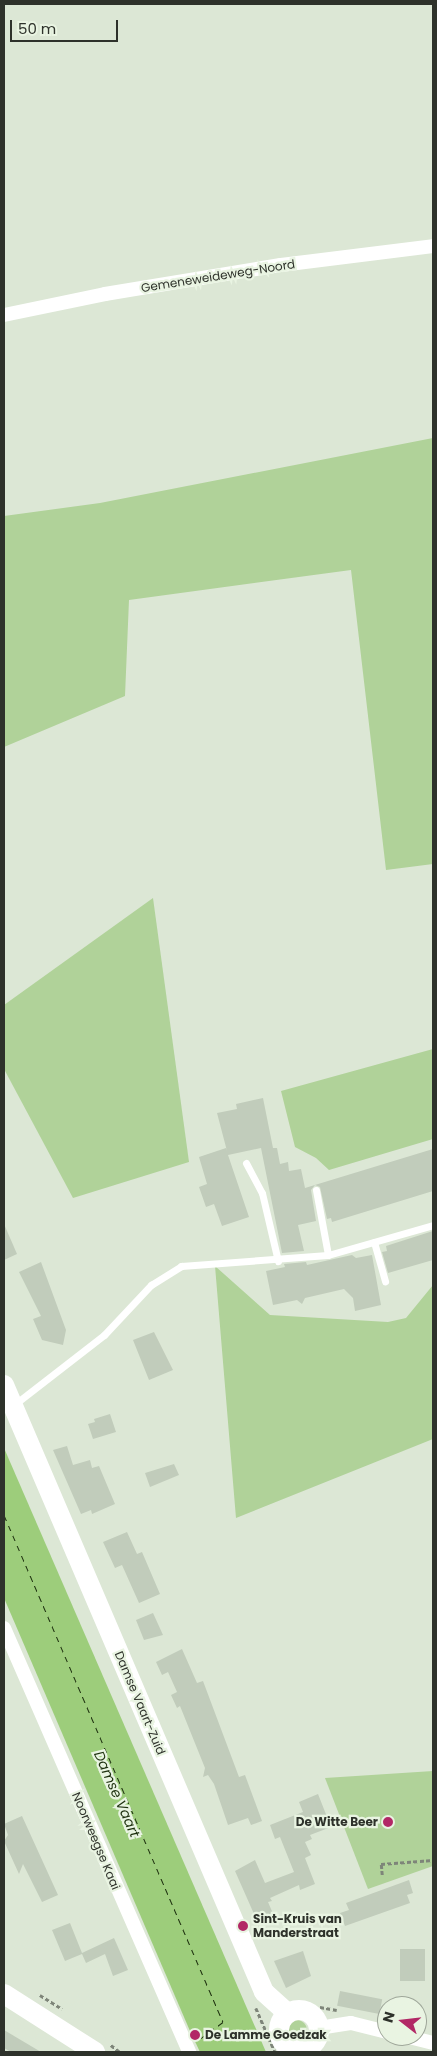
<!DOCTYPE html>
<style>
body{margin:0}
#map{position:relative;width:437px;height:2056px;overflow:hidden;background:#dce7d5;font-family:Poppins,sans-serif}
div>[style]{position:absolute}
.green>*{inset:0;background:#b0d299}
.round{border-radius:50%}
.water>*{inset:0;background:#9dcd7b}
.ferry>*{height:1px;margin-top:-0.5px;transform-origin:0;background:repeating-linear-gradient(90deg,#1d300e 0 6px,transparent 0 11px)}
.building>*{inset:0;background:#c1ccbb;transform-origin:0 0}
.path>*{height:2.5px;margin-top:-1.25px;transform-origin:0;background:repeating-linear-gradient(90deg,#7e8579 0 4px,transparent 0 6.5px)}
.lane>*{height:7px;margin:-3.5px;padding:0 3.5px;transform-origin:3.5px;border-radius:3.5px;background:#fff}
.street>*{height:14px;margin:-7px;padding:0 7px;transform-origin:7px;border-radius:7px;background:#fff}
.secondary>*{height:20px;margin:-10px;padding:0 10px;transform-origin:10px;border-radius:10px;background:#fff}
.secondary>.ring{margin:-10px;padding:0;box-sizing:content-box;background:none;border:20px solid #fff;border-radius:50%}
.dots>*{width:14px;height:14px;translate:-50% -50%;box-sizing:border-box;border:2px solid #e9f4e2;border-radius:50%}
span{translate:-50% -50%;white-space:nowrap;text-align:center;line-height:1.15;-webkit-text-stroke:4.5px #e9f4e2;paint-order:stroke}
.street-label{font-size:12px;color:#2e322b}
.poi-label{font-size:12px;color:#2e322b;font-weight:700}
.right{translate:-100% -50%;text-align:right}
.left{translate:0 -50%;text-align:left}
.water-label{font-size:14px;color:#1d300e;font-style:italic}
.frame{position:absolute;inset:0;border:5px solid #2e322b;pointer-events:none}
.north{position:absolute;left:377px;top:1996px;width:50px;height:50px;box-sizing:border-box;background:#e9f4e2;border:1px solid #9ea699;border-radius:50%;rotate:286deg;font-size:14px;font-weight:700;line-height:20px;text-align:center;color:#2e322b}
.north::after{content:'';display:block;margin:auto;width:18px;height:22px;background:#b22866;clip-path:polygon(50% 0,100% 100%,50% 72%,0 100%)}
.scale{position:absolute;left:10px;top:20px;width:108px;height:22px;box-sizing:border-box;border:2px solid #2e322b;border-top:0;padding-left:6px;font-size:15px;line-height:18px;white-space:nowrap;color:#2e322b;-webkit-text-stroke:4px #e9f4e2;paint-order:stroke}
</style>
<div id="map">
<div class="green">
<i style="clip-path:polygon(433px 438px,433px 864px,386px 870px,351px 570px,129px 600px,125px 696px,4px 747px,4px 516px,100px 503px)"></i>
<i style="clip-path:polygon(153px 898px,189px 1162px,73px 1198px,4px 1069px,4px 1005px)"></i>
<i style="clip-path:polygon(433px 1049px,433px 1139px,329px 1170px,316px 1158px,295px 1147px,281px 1091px)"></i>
<i style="clip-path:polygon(215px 1266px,270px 1315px,388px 1322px,406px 1318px,433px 1285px,433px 1439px,236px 1518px)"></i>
<i style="clip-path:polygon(433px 1771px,433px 1866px,368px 1889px,325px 1778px)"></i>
<i class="round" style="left:287px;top:2020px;width:20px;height:20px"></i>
</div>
<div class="water">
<i style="clip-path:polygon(4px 1448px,266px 2052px,200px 2052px,190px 2031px,4px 1598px)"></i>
</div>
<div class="ferry">
<i style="left:4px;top:1515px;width:552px;rotate:66.64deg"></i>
<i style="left:223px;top:2022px;width:29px;rotate:144deg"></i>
</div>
<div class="building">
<i style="clip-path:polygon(263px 1098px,273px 1148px,277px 1148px,280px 1164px,288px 1162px,289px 1171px,301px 1169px,305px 1188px,433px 1149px,433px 1191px,332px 1222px,331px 1218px,327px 1219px,320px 1187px,315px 1185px,311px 1190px,316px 1221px,298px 1225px,304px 1251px,282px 1253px,261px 1148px,228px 1155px,249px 1217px,222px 1226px,214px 1204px,206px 1207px,199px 1187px,207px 1184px,199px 1157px,226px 1148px,227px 1151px,217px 1113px,237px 1109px,236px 1104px)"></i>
<i style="clip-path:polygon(4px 1224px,17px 1254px,4px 1260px)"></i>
<i style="clip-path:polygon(433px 1231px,433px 1260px,388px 1273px,382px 1252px,387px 1251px,386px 1246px)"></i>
<i style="clip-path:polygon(352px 1255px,356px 1258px,372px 1255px,381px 1305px,355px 1311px,353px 1298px,344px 1289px,305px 1298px,302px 1304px,297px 1300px,273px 1305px,266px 1271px,285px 1267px,284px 1264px,306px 1262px,307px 1265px)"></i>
<i style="clip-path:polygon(41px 1262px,66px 1330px,63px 1345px,42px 1340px,33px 1319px,41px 1316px,19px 1272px)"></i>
<i style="clip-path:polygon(154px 1332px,173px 1370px,149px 1380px,133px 1340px)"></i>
<i style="clip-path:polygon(110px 1414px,116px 1432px,93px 1439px,88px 1424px,95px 1422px,94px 1419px)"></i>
<i style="clip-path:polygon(67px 1446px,73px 1465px,90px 1460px,92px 1468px,99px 1466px,115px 1504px,92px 1514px,91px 1510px,81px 1514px,53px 1450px)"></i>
<i style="clip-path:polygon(174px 1464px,179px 1475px,150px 1487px,145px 1473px)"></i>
<i style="clip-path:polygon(127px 1532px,137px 1554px,142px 1552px,160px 1594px,139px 1603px,122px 1565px,115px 1568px,103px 1542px)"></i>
<i style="clip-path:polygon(153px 1613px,163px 1635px,144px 1640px,136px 1620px)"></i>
<i style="clip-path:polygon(182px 1649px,197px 1683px,203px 1681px,239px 1777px,245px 1775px,262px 1821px,251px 1825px,248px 1818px,228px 1825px,214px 1784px,208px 1775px,203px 1777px,205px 1768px,180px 1706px,177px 1708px,171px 1695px,177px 1692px,168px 1672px,162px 1675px,156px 1662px)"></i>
<i style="clip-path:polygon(318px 1794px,331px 1827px,310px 1835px,312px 1839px,305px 1842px,311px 1855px,305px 1858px,315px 1884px,300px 1890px,299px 1885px,270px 1898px,272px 1901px,268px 1902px,274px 1916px,258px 1923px,235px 1871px,255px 1860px,265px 1883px,294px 1872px,280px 1837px,275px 1839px,270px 1825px,303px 1812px,299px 1802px)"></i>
<i style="clip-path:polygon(22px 1816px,58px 1895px,42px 1902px,23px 1864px,19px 1874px,4px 1841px,8px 1835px,4px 1824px)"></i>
<i style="clip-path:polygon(409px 1880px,413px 1893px,407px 1895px,410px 1903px,345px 1926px,340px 1913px,349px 1910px,346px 1903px)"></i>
<i style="clip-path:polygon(70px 1923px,82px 1953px,114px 1938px,128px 1970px,113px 1976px,105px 1954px,86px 1963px,82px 1954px,65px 1961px,52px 1930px)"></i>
<i style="left:400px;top:1949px;width:25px;height:32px"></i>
<i style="clip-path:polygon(303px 1951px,311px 1976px,286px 1988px,274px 1961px)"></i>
<i style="left:340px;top:1991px;width:43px;height:15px;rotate:11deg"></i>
<i style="clip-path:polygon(4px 2030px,41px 2052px,11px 2052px,4px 2048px)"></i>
</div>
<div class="path">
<i style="left:382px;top:1875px;width:11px;rotate:-95deg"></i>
<i style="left:381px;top:1864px;width:52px;rotate:-4.4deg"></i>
<i style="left:40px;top:1995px;width:26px;rotate:32deg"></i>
<i style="left:256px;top:2008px;width:48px;rotate:66.6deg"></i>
<i style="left:308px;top:2011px;width:13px;rotate:-18deg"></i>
<i style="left:320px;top:2007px;width:17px;rotate:10deg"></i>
<i style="left:270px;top:2040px;width:11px;rotate:-34deg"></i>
<i style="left:111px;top:2045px;width:11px;rotate:38deg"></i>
</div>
<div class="lane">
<i style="left:246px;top:1163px;width:34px;rotate:62deg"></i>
<i style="left:262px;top:1193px;width:70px;rotate:76.8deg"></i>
<i style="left:316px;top:1190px;width:66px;rotate:79.5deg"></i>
<i style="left:374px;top:1242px;width:41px;rotate:74.2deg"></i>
<i style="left:15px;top:1404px;width:113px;rotate:-37.8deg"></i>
<i style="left:104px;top:1335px;width:69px;rotate:-46.8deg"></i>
<i style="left:151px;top:1285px;width:36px;rotate:-32deg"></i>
<i style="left:181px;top:1266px;width:147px;rotate:-4.3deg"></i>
<i style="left:328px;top:1255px;width:109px;rotate:-15.9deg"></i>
</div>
<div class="street">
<i style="left:4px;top:315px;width:103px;rotate:-11.7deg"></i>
<i style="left:105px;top:294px;width:178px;rotate:-9.4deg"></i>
<i style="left:281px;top:265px;width:153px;rotate:-7.1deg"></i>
<i style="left:4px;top:1628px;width:463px;rotate:66.4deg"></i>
<i style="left:319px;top:2028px;width:32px;rotate:-9deg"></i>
<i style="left:351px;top:2023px;width:37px;rotate:14deg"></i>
<i style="left:405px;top:2036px;width:29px;rotate:14deg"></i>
<i style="left:303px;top:2050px;width:2px;rotate:63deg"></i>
</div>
<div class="secondary">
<i style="left:4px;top:1385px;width:660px;rotate:66.81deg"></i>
<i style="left:264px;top:1992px;width:31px;rotate:42deg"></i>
<i style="left:4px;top:1994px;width:108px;rotate:32.5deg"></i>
<i class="ring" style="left:279px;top:2010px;width:20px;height:20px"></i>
</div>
<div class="dots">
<i style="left:388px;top:1822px;background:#b22866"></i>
<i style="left:243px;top:1926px;background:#b22866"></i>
<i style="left:195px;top:2035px;background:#b22866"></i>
</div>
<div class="street-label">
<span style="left:218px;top:276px;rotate:-9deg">Gemeneweideweg-Noord</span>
<span style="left:140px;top:1703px;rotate:67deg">Damse Vaart-Zuid</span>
<span style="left:96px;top:1841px;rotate:67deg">Noorweegse Kaai</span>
</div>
<div class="poi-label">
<span class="right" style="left:378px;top:1822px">De Witte Beer</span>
<span class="left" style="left:253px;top:1926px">Sint-Kruis van<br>Manderstraat</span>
<span class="left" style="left:205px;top:2035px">De Lamme Goedzak</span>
</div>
<div class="water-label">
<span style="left:117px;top:1794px;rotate:66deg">Damse Vaart</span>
</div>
<div class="frame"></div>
<div class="north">N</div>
<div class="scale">50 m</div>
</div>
